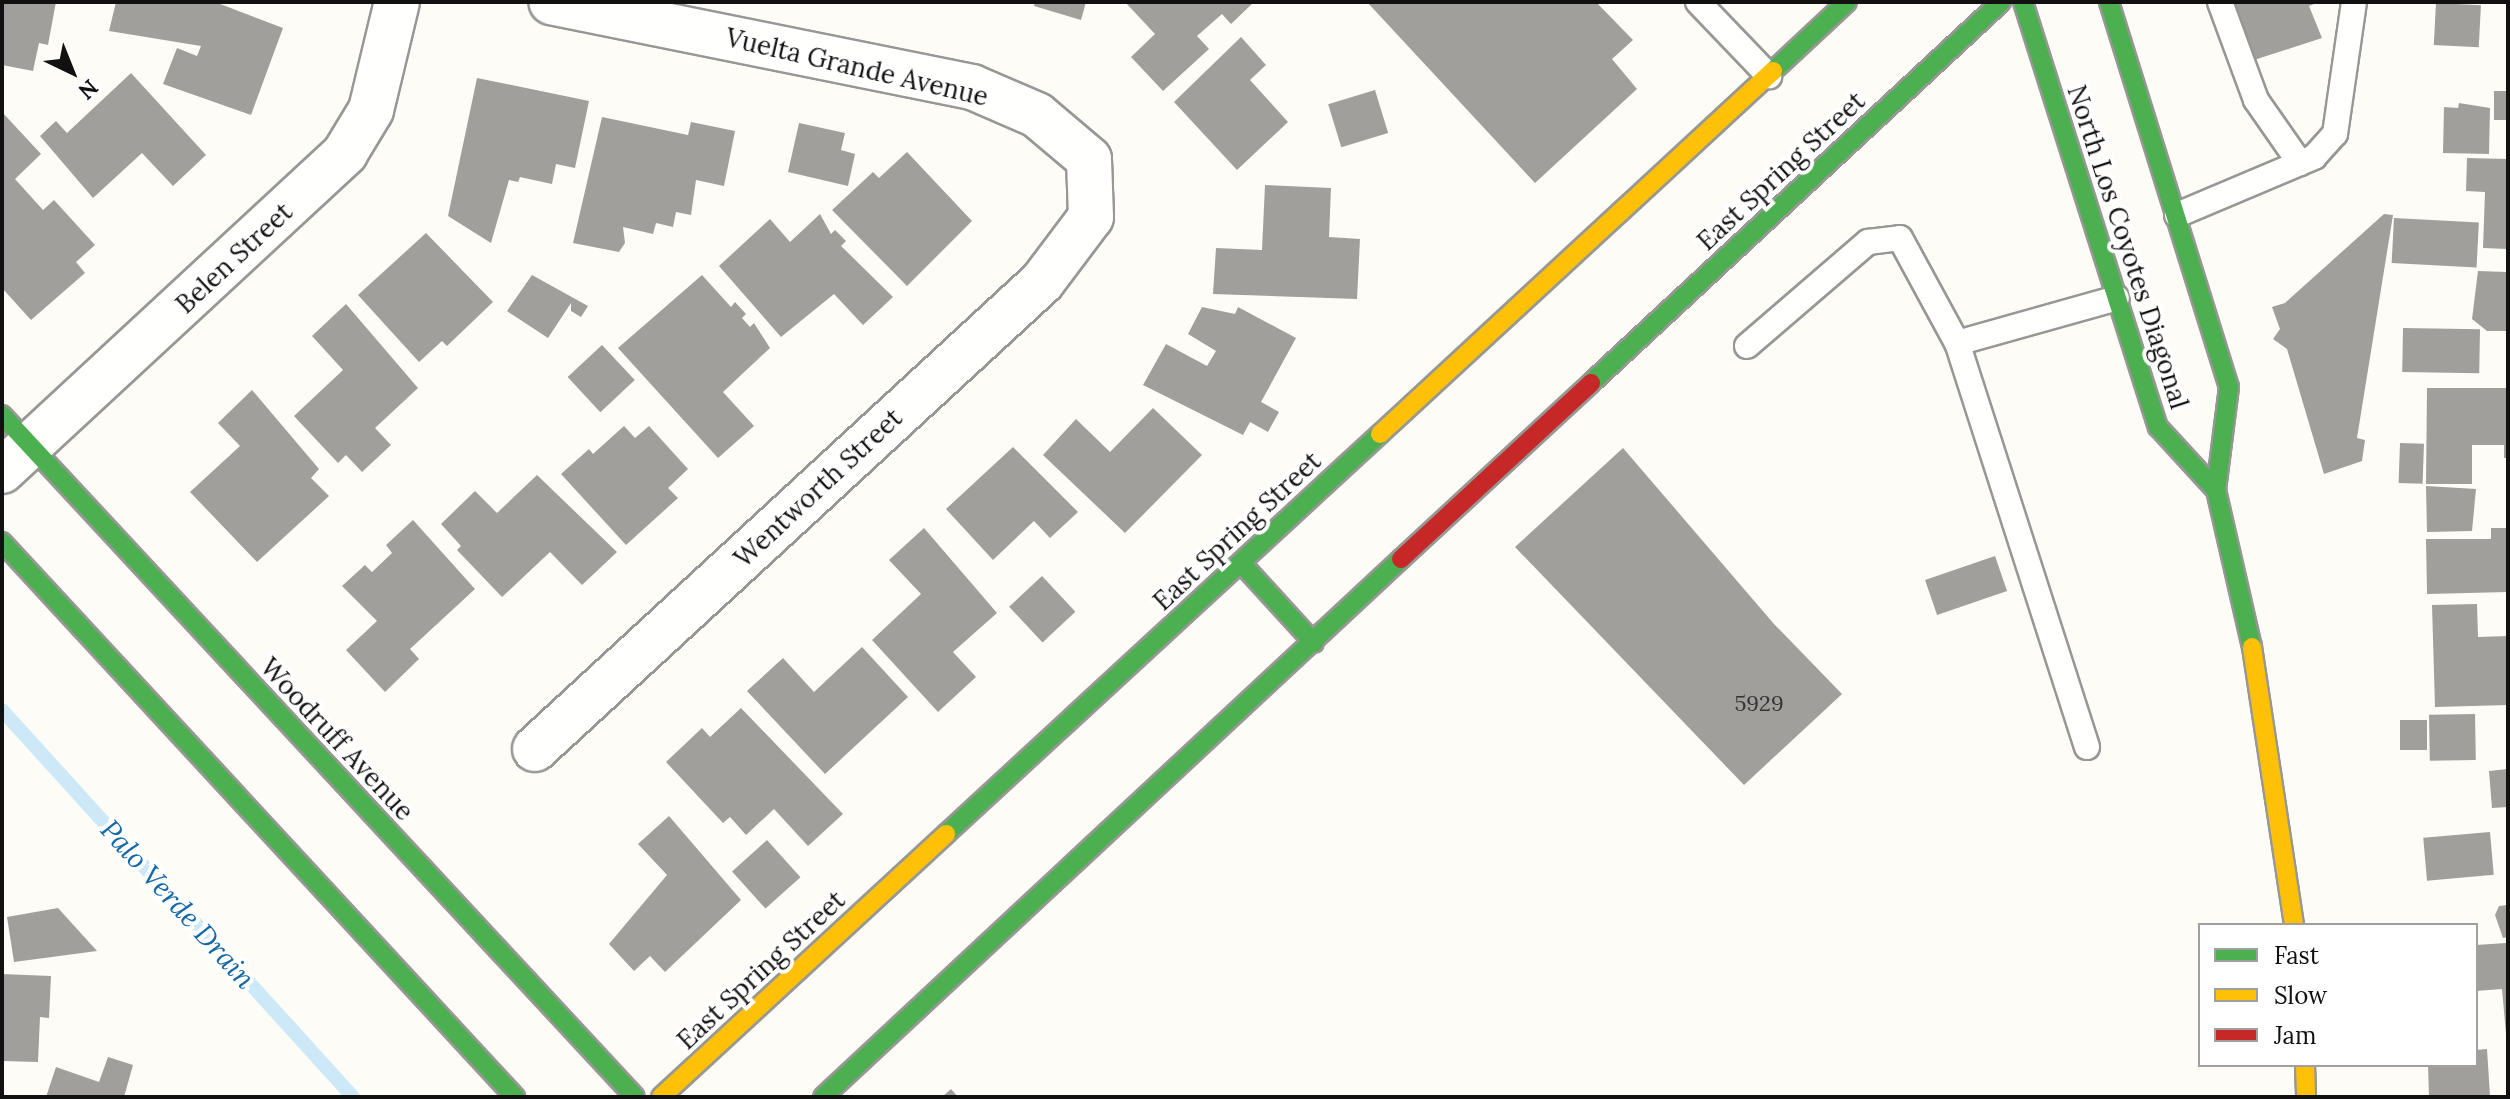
<!DOCTYPE html>
<style>
body{margin:0}
#map{position:relative;width:2510px;height:1099px;overflow:hidden;background:#fdfcf7;font-family:Lora,serif}
div>[style]{position:absolute}
.stream>*{height:14px;margin:-7px;padding:0 7px;transform-origin:7px;border-radius:7px;background:#cde8f7}
.building>*{inset:0;background:#a19f9c;transform-origin:0 0}
.roads{filter:drop-shadow(2px 0 #979795) drop-shadow(-2px 0 #979795) drop-shadow(0 2px #979795) drop-shadow(0 -2px #979795)}
.lane>*{height:24px;margin:-12px;padding:0 12px;transform-origin:12px;border-radius:12px;background:#fffffe}
.street>*{height:44px;margin:-22px;padding:0 22px;transform-origin:22px;border-radius:22px;background:#fffffe}
.fast>*{height:18px;margin:-9px;padding:0 9px;transform-origin:9px;border-radius:9px;background:#4caf50}
.slow>*{height:18px;margin:-9px;padding:0 9px;transform-origin:9px;border-radius:9px;background:#ffc107}
.jam>*{height:18px;margin:-9px;padding:0 9px;transform-origin:9px;border-radius:9px;background:#c62828}
span{translate:-50% -50%;white-space:nowrap;text-align:center;line-height:1.15;-webkit-text-stroke:8px #fff;paint-order:stroke}
.number-label{font-size:22px;color:#353434}
.number-label span{-webkit-text-stroke-width:0}
.street-label{font-size:26px;color:#111}
.water-label{font-size:28px;color:#1768a6;font-style:italic}
.frame{position:absolute;inset:0;border:4px solid #111;pointer-events:none}
.legend{position:absolute;left:2198px;top:923px;width:280px;height:144px;box-sizing:border-box;background:#fff;border:2px solid #a0a0a0;margin:0;padding:10px 14px;list-style:none;font-size:24px;color:#111}
.legend li{display:flex;align-items:center;gap:16px;height:40px}
.legend b{width:40px;border:2px solid #a0a0a0}
.north{position:absolute;left:32px;top:32px;width:80px;height:80px;-webkit-text-stroke:6px #fff;paint-order:stroke;rotate:137deg;font-size:22px;font-weight:700;line-height:32px;text-align:center;color:#111}
.north::after{content:'';display:block;margin:auto;width:28px;height:36px;background:#111;clip-path:polygon(50% 0,100% 100%,50% 72%,0 100%)}
</style>
<div id="map">
<div class="stream">
<i style="left:2px;top:710px;width:522px;rotate:47.79deg"></i>
</div>
<div class="building">
<i style="clip-path:polygon(2px 2px,56px 2px,48px 45px,39px 43px,33px 71px,2px 65px)"></i>
<i style="clip-path:polygon(116px 2px,215px 2px,283px 28px,251px 115px,163px 84px,177px 48px,197px 56px,201px 46px,109px 31px)"></i>
<i style="clip-path:polygon(1035px 2px,1086px 2px,1081px 20px,1034px 6px)"></i>
<i style="clip-path:polygon(1125px 2px,1254px 2px,1231px 24px,1222px 14px,1197px 36px,1209px 49px,1163px 91px,1131px 57px,1155px 34px)"></i>
<i style="clip-path:polygon(1367px 2px,1596px 2px,1633px 40px,1612px 59px,1637px 89px,1535px 183px)"></i>
<i style="clip-path:polygon(2235px 2px,2319px 2px,2309px 6px,2322px 38px,2254px 60px)"></i>
<i style="left:2436px;top:3px;width:45px;height:42px;rotate:3deg"></i>
<i style="clip-path:polygon(1241px 37px,1266px 65px,1250px 80px,1288px 122px,1237px 170px,1174px 102px)"></i>
<i style="clip-path:polygon(131px 73px,206px 155px,173px 186px,142px 153px,93px 198px,40px 136px,56px 121px,67px 133px)"></i>
<i style="clip-path:polygon(477px 78px,589px 101px,575px 168px,556px 164px,552px 184px,520px 177px,518px 182px,509px 180px,491px 243px,448px 216px)"></i>
<i style="left:1375px;top:90px;width:45px;height:49px;rotate:73deg"></i>
<i style="left:2494px;top:91px;width:14px;height:29px"></i>
<i style="clip-path:polygon(2459px 103px,2490px 108px,2489px 154px,2443px 153px,2444px 107px,2458px 108px)"></i>
<i style="clip-path:polygon(2px 112px,41px 154px,15px 179px,43px 210px,54px 200px,95px 245px,76px 262px,85px 273px,31px 320px,2px 288px)"></i>
<i style="clip-path:polygon(602px 117px,688px 135px,691px 122px,735px 131px,724px 186px,696px 180px,691px 215px,676px 212px,673px 227px,656px 223px,653px 234px,623px 227px,625px 243px,619px 252px,573px 243px)"></i>
<i style="clip-path:polygon(799px 123px,845px 133px,841px 150px,855px 154px,848px 186px,788px 172px)"></i>
<i style="clip-path:polygon(907px 152px,972px 221px,907px 286px,832px 210px,873px 172px,879px 178px)"></i>
<i style="clip-path:polygon(2467px 158px,2508px 159px,2508px 249px,2483px 248px,2485px 192px,2466px 191px)"></i>
<i style="clip-path:polygon(1265px 185px,1331px 188px,1329px 237px,1360px 239px,1357px 299px,1213px 294px,1216px 248px,1262px 250px)"></i>
<i style="clip-path:polygon(820px 214px,831px 234px,835px 230px,846px 241px,841px 246px,893px 297px,863px 325px,834px 294px,781px 337px,719px 266px,770px 219px,790px 242px)"></i>
<i style="clip-path:polygon(2384px 214px,2393px 215px,2357px 438px,2365px 440px,2362px 461px,2324px 474px,2287px 349px,2273px 339px,2280px 329px,2272px 307px,2285px 303px)"></i>
<i style="left:2394px;top:218px;width:85px;height:45px;rotate:3deg"></i>
<i style="clip-path:polygon(426px 233px,493px 302px,447px 346px,442px 341px,419px 362px,358px 295px)"></i>
<i style="clip-path:polygon(2478px 271px,2507px 272px,2508px 331px,2487px 331px,2472px 319px)"></i>
<i style="clip-path:polygon(532px 275px,588px 306px,581px 317px,571px 311px,571px 303px,548px 338px,507px 311px)"></i>
<i style="clip-path:polygon(702px 275px,731px 307px,735px 302px,746px 314px,742px 318px,750px 327px,754px 323px,770px 348px,723px 392px,754px 426px,718px 458px,618px 348px)"></i>
<i style="clip-path:polygon(346px 304px,418px 388px,375px 428px,391px 445px,362px 472px,346px 455px,338px 463px,294px 416px,343px 370px,312px 336px)"></i>
<i style="clip-path:polygon(1202px 307px,1235px 314px,1238px 307px,1296px 338px,1261px 402px,1279px 412px,1268px 432px,1250px 422px,1243px 435px,1143px 385px,1166px 344px,1207px 366px,1216px 351px,1188px 334px)"></i>
<i style="left:2403px;top:328px;width:77px;height:44px;rotate:1deg"></i>
<i style="left:602px;top:345px;width:48px;height:47px;rotate:47deg"></i>
<i style="clip-path:polygon(2427px 388px,2508px 388px,2508px 458px,2504px 458px,2504px 445px,2472px 445px,2472px 484px,2426px 484px)"></i>
<i style="clip-path:polygon(252px 390px,319px 469px,311px 478px,329px 496px,257px 562px,190px 492px,240px 446px,218px 423px)"></i>
<i style="clip-path:polygon(1153px 408px,1202px 455px,1125px 533px,1043px 455px,1076px 419px,1110px 452px)"></i>
<i style="clip-path:polygon(624px 426px,635px 438px,649px 426px,688px 469px,668px 488px,678px 498px,626px 545px,561px 474px,589px 449px,593px 454px)"></i>
<i style="left:2400px;top:443px;width:24px;height:40px;rotate:2deg"></i>
<i style="clip-path:polygon(1013px 447px,1078px 512px,1050px 538px,1034px 521px,993px 560px,946px 509px)"></i>
<i style="clip-path:polygon(1623px 448px,1774px 624px,1842px 694px,1744px 785px,1515px 547px)"></i>
<i style="clip-path:polygon(537px 475px,617px 552px,582px 585px,550px 552px,502px 597px,457px 550px,461px 546px,441px 524px,475px 491px,497px 513px)"></i>
<i style="clip-path:polygon(2426px 486px,2476px 489px,2472px 531px,2427px 532px)"></i>
<i style="clip-path:polygon(413px 520px,475px 589px,410px 649px,419px 659px,385px 692px,346px 650px,377px 621px,342px 586px,365px 565px,372px 572px,392px 553px,386px 545px)"></i>
<i style="clip-path:polygon(924px 528px,997px 613px,953px 652px,976px 677px,938px 712px,872px 640px,921px 594px,889px 560px)"></i>
<i style="clip-path:polygon(2491px 528px,2508px 528px,2508px 592px,2427px 594px,2426px 539px,2491px 539px)"></i>
<i style="left:1995px;top:556px;width:37px;height:74px;rotate:71deg"></i>
<i style="left:1042px;top:576px;width:49px;height:45px;rotate:47deg"></i>
<i style="clip-path:polygon(2477px 604px,2478px 637px,2508px 636px,2508px 705px,2435px 707px,2432px 605px)"></i>
<i style="clip-path:polygon(862px 647px,908px 697px,825px 774px,747px 691px,783px 658px,814px 692px)"></i>
<i style="clip-path:polygon(741px 708px,843px 814px,808px 846px,774px 809px,746px 835px,730px 817px,723px 823px,666px 762px,702px 728px,710px 737px)"></i>
<i style="left:2475px;top:714px;width:46px;height:46px;rotate:89deg"></i>
<i style="left:2400px;top:720px;width:27px;height:30px"></i>
<i style="clip-path:polygon(2508px 769px,2508px 807px,2492px 808px,2489px 771px)"></i>
<i style="clip-path:polygon(669px 816px,741px 900px,665px 972px,650px 956px,634px 971px,609px 944px,667px 875px,638px 844px)"></i>
<i style="left:2490px;top:832px;width:43px;height:67px;rotate:85deg"></i>
<i style="left:767px;top:840px;width:50px;height:47px;rotate:48deg"></i>
<i style="clip-path:polygon(2508px 905px,2508px 937px,2503px 938px,2495px 915px,2499px 906px)"></i>
<i style="clip-path:polygon(58px 908px,97px 951px,14px 962px,7px 917px)"></i>
<i style="clip-path:polygon(2506px 943px,2508px 1034px,2506px 1034px,2502px 989px,2476px 991px,2476px 945px)"></i>
<i style="clip-path:polygon(2px 974px,51px 976px,49px 1018px,40px 1017px,38px 1062px,2px 1061px)"></i>
<i style="clip-path:polygon(2487px 1049px,2490px 1096px,2429px 1096px,2428px 1065px,2476px 1065px,2476px 1050px)"></i>
<i style="clip-path:polygon(108px 1057px,133px 1065px,124px 1097px,46px 1097px,56px 1067px,99px 1082px)"></i>
<i style="clip-path:polygon(951px 1089px,958px 1097px,942px 1097px)"></i>
</div>
<div class="roads">
<div class="lane">
<i style="left:1698px;top:2px;width:103px;rotate:46.2deg"></i>
<i style="left:2220px;top:2px;width:104px;rotate:69.8deg"></i>
<i style="left:2256px;top:100px;width:77px;rotate:55.1deg"></i>
<i style="left:2177px;top:215px;width:149px;rotate:-22.9deg"></i>
<i style="left:2314px;top:157px;width:31px;rotate:-48deg"></i>
<i style="left:2335px;top:134px;width:133px;rotate:-81.8deg"></i>
<i style="left:1747px;top:346px;width:160px;rotate:-40.7deg"></i>
<i style="left:1868px;top:242px;width:32px;rotate:-7deg"></i>
<i style="left:1900px;top:238px;width:119px;rotate:61.5deg"></i>
<i style="left:2087px;top:747px;width:424px;rotate:-107.8deg"></i>
<i style="left:1957px;top:343px;width:166px;rotate:-15.7deg"></i>
</div>
<div class="street">
<i style="left:2px;top:471px;width:468px;rotate:-42.8deg"></i>
<i style="left:345px;top:153px;width:50px;rotate:-58.8deg"></i>
<i style="left:371px;top:110px;width:111px;rotate:-76.5deg"></i>
<i style="left:535px;top:749px;width:689px;rotate:-42.65deg"></i>
<i style="left:1042px;top:282px;width:81px;rotate:-53deg"></i>
<i style="left:1091px;top:217px;width:58px;rotate:-92deg"></i>
<i style="left:1089px;top:159px;width:68px;rotate:-139.8deg"></i>
<i style="left:1037px;top:115px;width:71px;rotate:-156.7deg"></i>
<i style="left:972px;top:87px;width:429px;rotate:-168.6deg"></i>
</div>
<div class="fast">
<i style="left:2023px;top:2px;width:446px;rotate:72.4deg"></i>
<i style="left:2158px;top:427px;width:86px;rotate:47.4deg"></i>
<i style="left:2109px;top:2px;width:403px;rotate:72.7deg"></i>
<i style="left:2229px;top:387px;width:104px;rotate:97.2deg"></i>
<i style="left:2216px;top:490px;width:161px;rotate:77.1deg"></i>
<i style="left:1773px;top:71px;width:101px;rotate:-43deg"></i>
<i style="left:1591px;top:383px;width:560px;rotate:-42.9deg"></i>
<i style="left:2px;top:415px;width:930px;rotate:47.13deg"></i>
<i style="left:2px;top:542px;width:756px;rotate:47.25deg"></i>
<i style="left:1241px;top:563px;width:108px;rotate:47.6deg"></i>
<i style="left:946px;top:834px;width:590px;rotate:-42.67deg"></i>
<i style="left:823px;top:1097px;width:790px;rotate:-42.95deg"></i>
</div>
<div class="slow">
<i style="left:1380px;top:434px;width:535px;rotate:-42.73deg"></i>
<i style="left:2252px;top:647px;width:281px;rotate:81.4deg"></i>
<i style="left:2305px;top:1065px;width:32px;rotate:88deg"></i>
<i style="left:661px;top:1097px;width:388px;rotate:-42.7deg"></i>
</div>
<div class="jam">
<i style="left:1401px;top:559px;width:259px;rotate:-42.8deg"></i>
</div>
</div>
<div class="number-label">
<span style="left:1759px;top:704px">5929</span>
</div>
<div class="street-label">
<span style="left:857px;top:67px;rotate:13deg">Vuelta Grande Avenue</span>
<span style="left:1781px;top:171px;rotate:-43deg">East Spring Street</span>
<span style="left:2128px;top:247px;rotate:72deg">North Los Coyotes Diagonal</span>
<span style="left:234px;top:258px;rotate:-43deg">Belen Street</span>
<span style="left:818px;top:488px;rotate:-43deg">Wentworth Street</span>
<span style="left:1237px;top:531px;rotate:-43deg">East Spring Street</span>
<span style="left:337px;top:739px;rotate:47deg">Woodruff Avenue</span>
<span style="left:761px;top:970px;rotate:-43deg">East Spring Street</span>
</div>
<div class="water-label">
<span style="left:178px;top:904px;rotate:48deg">Palo Verde Drain</span>
</div>
<div class="frame"></div>
<ul class="legend">
<li><b style="height:10px;background:#4caf50"></b>Fast</li>
<li><b style="height:10px;background:#ffc107"></b>Slow</li>
<li><b style="height:10px;background:#c62828"></b>Jam</li>
</ul>
<div class="north">N</div>
</div>
